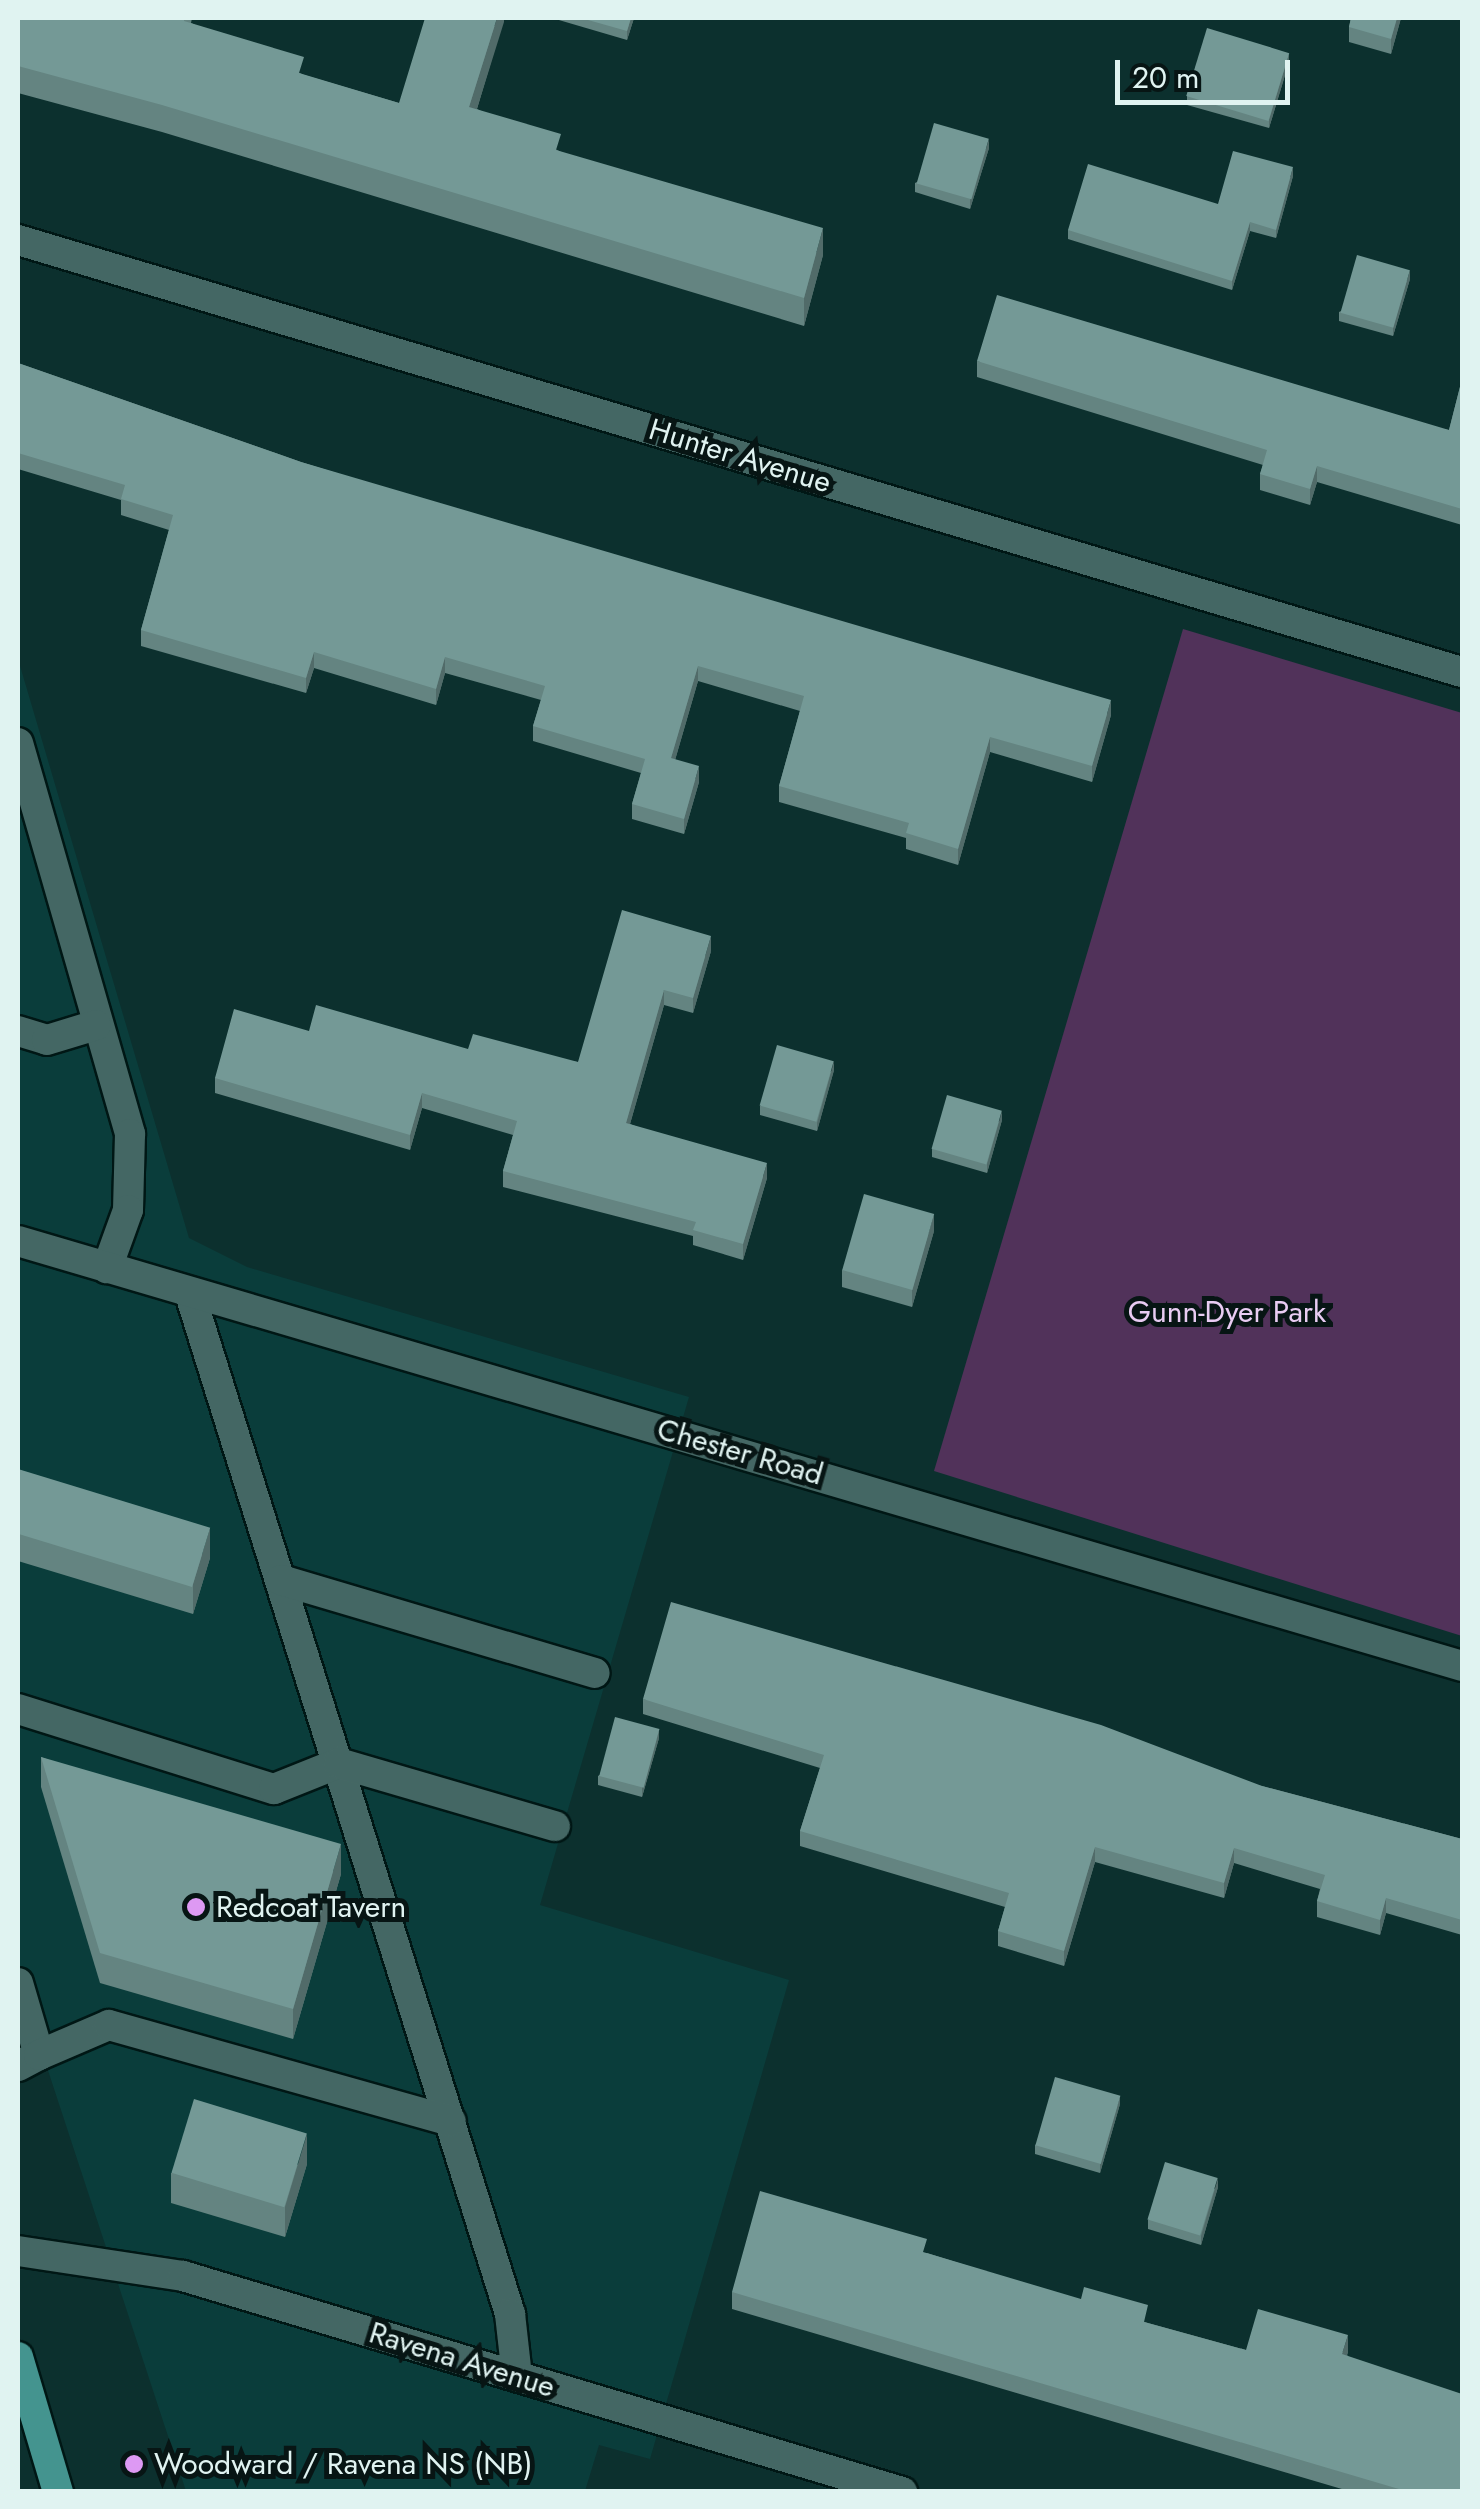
<!DOCTYPE html>
<style>
body{margin:0}
#map{position:relative;width:1480px;height:2509px;overflow:hidden;background:#0c302e;font-family:Jost,sans-serif}
div>[style]{position:absolute}
.built>*{inset:0;background:#0a3d3b}
.green>*{inset:0;background:#51325a}
.roads{filter:drop-shadow(2px 0 #001715) drop-shadow(-2px 0 #001715) drop-shadow(0 2px #001715) drop-shadow(0 -2px #001715)}
.lane>*{height:30px;margin:-15px;padding:0 15px;transform-origin:15px;border-radius:15px;background:#446764}
.street>*{height:30px;margin:-15px;padding:0 15px;transform-origin:15px;border-radius:15px;background:#446764}
.primary>*{height:30px;margin:-15px;padding:0 15px;transform-origin:15px;border-radius:15px;background:#44948f}
.wall>*{inset:0;background:#648481}
.shaded-wall>*{inset:0;background:#516b69}
.building>*{inset:0;background:#749996;transform-origin:0 0}
.dots>*{width:28px;height:28px;translate:-50% -50%;box-sizing:border-box;border:5px solid #071514;border-radius:50%}
span{translate:-50% -50%;white-space:nowrap;text-align:center;line-height:1.15;-webkit-text-stroke:10px #071514;paint-order:stroke}
.street-label{font-size:30px;color:#e0f3f1}
.park-label{font-size:30px;color:#e9ccf3}
.poi-label{font-size:30px;color:#e0f3f1}
.left{translate:0 -50%;text-align:left}
.frame{position:absolute;inset:0;border:20px solid #e0f3f1;pointer-events:none}
.scale{position:absolute;left:1115px;top:60px;width:175px;height:45px;box-sizing:border-box;border:5px solid #e0f3f1;border-top:0;padding-left:12px;font-size:30px;line-height:35px;white-space:nowrap;color:#e0f3f1;-webkit-text-stroke:8px #071514;paint-order:stroke}
</style>
<div id="map">
<div class="built">
<i style="clip-path:polygon(18px 659px,189px 1238px,247px 1267px,689px 1397px,540px 1905px,789px 1980px,650px 2459px,599px 2445px,585px 2491px,186px 2491px,18px 1979px)"></i>
</div>
<div class="green">
<i style="clip-path:polygon(1183px 629px,1462px 713px,1462px 1636px,934px 1471px)"></i>
</div>
<div class="roads">
<div class="lane">
<i style="left:18px;top:743px;width:407px;rotate:74deg"></i>
<i style="left:130px;top:1134px;width:76px;rotate:91.5deg"></i>
<i style="left:128px;top:1210px;width:62px;rotate:109.9deg"></i>
<i style="left:18px;top:1031px;width:30px;rotate:17deg"></i>
<i style="left:47px;top:1040px;width:51px;rotate:-17deg"></i>
<i style="left:190px;top:1294px;width:1069px;rotate:72.58deg"></i>
<i style="left:510px;top:2314px;width:62px;rotate:83.6deg"></i>
<i style="left:281px;top:1580px;width:327px;rotate:16.5deg"></i>
<i style="left:18px;top:1709px;width:268px;rotate:17.4deg"></i>
<i style="left:274px;top:1789px;width:70px;rotate:-21.8deg"></i>
<i style="left:339px;top:1763px;width:225px;rotate:16.3deg"></i>
<i style="left:18px;top:1983px;width:75px;rotate:73.7deg"></i>
<i style="left:39px;top:2055px;width:24px;rotate:152deg"></i>
<i style="left:39px;top:2055px;width:76px;rotate:-23.2deg"></i>
<i style="left:109px;top:2025px;width:355px;rotate:15.7deg"></i>
</div>
<div class="street">
<i style="left:18px;top:240px;width:1507px;rotate:16.66deg"></i>
<i style="left:18px;top:1241px;width:1505px;rotate:16.4deg"></i>
<i style="left:18px;top:2251px;width:167px;rotate:8.6deg"></i>
<i style="left:183px;top:2276px;width:751px;rotate:16.72deg"></i>
</div>
<div class="primary">
<i style="left:18px;top:2357px;width:141px;rotate:73.5deg"></i>
</div>
</div>
<div class="wall">
<i style="clip-path:polygon(18px 18px,192px 18px,191px 23px,304px 75px,399px 103px,504px 18px,477px 109px,561px 152px,823px 255px,804px 326px,162px 132px,18px 93px)"></i>
<i style="clip-path:polygon(552px 18px,634px 18px,627px 40px)"></i>
<i style="clip-path:polygon(1351px 18px,1401px 18px,1391px 54px,1349px 42px,1349px 27px)"></i>
<i style="clip-path:polygon(1289px 62px,1269px 128px,1187px 105px,1187px 96px)"></i>
<i style="clip-path:polygon(989px 148px,970px 209px,915px 192px,915px 183px)"></i>
<i style="clip-path:polygon(1293px 176px,1276px 238px,1250px 231px,1232px 290px,1068px 239px,1068px 230px,1218px 204px)"></i>
<i style="clip-path:polygon(1410px 279px,1393px 336px,1339px 321px,1339px 312px)"></i>
<i style="clip-path:polygon(977px 361px,1449px 430px,1462px 379px,1462px 525px,1317px 482px,1310px 505px,1260px 490px,1260px 474px,1263px 465px,977px 377px)"></i>
<i style="clip-path:polygon(18px 363px,301px 462px,1111px 715px,1092px 782px,990px 752px,958px 865px,906px 849px,906px 838px,779px 802px,779px 786px,800px 711px,698px 681px,675px 760px,699px 782px,684px 834px,632px 819px,632px 804px,641px 773px,533px 741px,533px 726px,541px 700px,445px 673px,436px 705px,314px 668px,306px 693px,141px 646px,141px 630px,169px 530px,121px 515px,121px 500px,18px 469px)"></i>
<i style="clip-path:polygon(711px 951px,693px 1013px,664px 1005px,630px 1124px,767px 1178px,743px 1260px,693px 1245px,693px 1236px,503px 1187px,503px 1171px,513px 1135px,422px 1108px,410px 1150px,215px 1093px,215px 1078px,309px 1031px,578px 1062px)"></i>
<i style="clip-path:polygon(834px 1070px,817px 1131px,760px 1115px,760px 1106px)"></i>
<i style="clip-path:polygon(1002px 1120px,987px 1173px,932px 1157px,932px 1149px)"></i>
<i style="clip-path:polygon(934px 1231px,912px 1307px,842px 1287px,842px 1270px)"></i>
<i style="clip-path:polygon(18px 1469px,210px 1558px,193px 1614px,18px 1561px)"></i>
<i style="clip-path:polygon(643px 1699px,1262px 1786px,1462px 1839px,1462px 1935px,1386px 1913px,1380px 1935px,1317px 1917px,1317px 1901px,1320px 1889px,1234px 1863px,1224px 1898px,1095px 1862px,1064px 1966px,998px 1946px,998px 1931px,1005px 1907px,800px 1846px,800px 1831px,820px 1768px,643px 1714px)"></i>
<i style="clip-path:polygon(659px 1738px,642px 1797px,598px 1785px,598px 1776px)"></i>
<i style="clip-path:polygon(41px 1757px,341px 1874px,293px 2039px,100px 1983px,41px 1787px)"></i>
<i style="clip-path:polygon(1120px 2104px,1100px 2173px,1035px 2154px,1035px 2145px)"></i>
<i style="clip-path:polygon(307px 2164px,285px 2237px,171px 2203px,171px 2173px)"></i>
<i style="clip-path:polygon(1218px 2187px,1201px 2245px,1148px 2229px,1148px 2220px)"></i>
<i style="clip-path:polygon(927px 2253px,1148px 2323px,1246px 2350px,1348px 2352px,1347px 2355px,1462px 2492px,1352px 2492px,732px 2309px,732px 2292px)"></i>
</div>
<div class="shaded-wall">
<i style="clip-path:polygon(497px 18px,504px 18px,504px 22px,469px 134px,469px 107px)"></i>
<i style="clip-path:polygon(631px 18px,634px 18px,627px 40px,627px 31px)"></i>
<i style="clip-path:polygon(1397px 18px,1401px 18px,1391px 54px,1391px 39px)"></i>
<i style="clip-path:polygon(1289px 53px,1289px 62px,1269px 128px,1269px 120px)"></i>
<i style="clip-path:polygon(989px 139px,989px 148px,970px 209px,970px 200px)"></i>
<i style="clip-path:polygon(1293px 167px,1293px 176px,1276px 238px,1276px 230px)"></i>
<i style="clip-path:polygon(1250px 222px,1250px 231px,1232px 290px,1232px 281px)"></i>
<i style="clip-path:polygon(823px 228px,823px 255px,804px 326px,804px 298px)"></i>
<i style="clip-path:polygon(1410px 270px,1410px 279px,1393px 336px,1393px 327px)"></i>
<i style="clip-path:polygon(1317px 466px,1317px 482px,1310px 505px,1310px 489px)"></i>
<i style="clip-path:polygon(314px 652px,314px 668px,306px 693px,306px 678px)"></i>
<i style="clip-path:polygon(445px 657px,445px 673px,436px 705px,436px 689px)"></i>
<i style="clip-path:polygon(698px 666px,698px 681px,671px 774px,671px 758px)"></i>
<i style="clip-path:polygon(1111px 700px,1111px 715px,1092px 782px,1092px 766px)"></i>
<i style="clip-path:polygon(990px 737px,990px 752px,958px 865px,958px 849px)"></i>
<i style="clip-path:polygon(699px 766px,699px 782px,684px 834px,684px 819px)"></i>
<i style="clip-path:polygon(711px 936px,711px 951px,693px 1013px,693px 998px)"></i>
<i style="clip-path:polygon(664px 990px,664px 1005px,626px 1138px,626px 1123px)"></i>
<i style="clip-path:polygon(834px 1061px,834px 1070px,817px 1131px,817px 1123px)"></i>
<i style="clip-path:polygon(422px 1093px,422px 1108px,410px 1150px,410px 1135px)"></i>
<i style="clip-path:polygon(1002px 1111px,1002px 1120px,987px 1173px,987px 1164px)"></i>
<i style="clip-path:polygon(767px 1163px,767px 1178px,743px 1260px,743px 1244px)"></i>
<i style="clip-path:polygon(934px 1214px,934px 1231px,912px 1307px,912px 1290px)"></i>
<i style="clip-path:polygon(210px 1528px,210px 1558px,193px 1614px,193px 1584px)"></i>
<i style="clip-path:polygon(659px 1729px,659px 1738px,642px 1797px,642px 1788px)"></i>
<i style="clip-path:polygon(341px 1844px,341px 1874px,293px 2039px,293px 2009px)"></i>
<i style="clip-path:polygon(1095px 1847px,1095px 1862px,1064px 1966px,1064px 1951px)"></i>
<i style="clip-path:polygon(1234px 1848px,1234px 1863px,1224px 1898px,1224px 1883px)"></i>
<i style="clip-path:polygon(1386px 1898px,1386px 1913px,1380px 1935px,1380px 1920px)"></i>
<i style="clip-path:polygon(1120px 2096px,1120px 2104px,1100px 2173px,1100px 2164px)"></i>
<i style="clip-path:polygon(307px 2134px,307px 2164px,285px 2237px,285px 2207px)"></i>
<i style="clip-path:polygon(1218px 2178px,1218px 2187px,1201px 2245px,1201px 2236px)"></i>
<i style="clip-path:polygon(1348px 2335px,1348px 2352px,1342px 2371px,1342px 2354px)"></i>
</div>
<div class="building">
<i style="clip-path:polygon(18px 18px,184px 18px,184px 21px,304px 57px,299px 73px,399px 103px,425px 18px,497px 18px,469px 107px,561px 134px,556px 150px,823px 228px,804px 298px,162px 105px,18px 66px)"></i>
<i style="clip-path:polygon(581px 18px,631px 18px,627px 31px)"></i>
<i style="clip-path:polygon(1351px 18px,1397px 18px,1391px 39px,1349px 27px)"></i>
<i style="left:1207px;top:28px;width:86px;height:71px;rotate:17deg"></i>
<i style="left:934px;top:123px;width:57px;height:63px;rotate:16deg"></i>
<i style="clip-path:polygon(1233px 151px,1293px 167px,1276px 230px,1250px 222px,1232px 281px,1068px 230px,1088px 164px,1218px 204px)"></i>
<i style="left:1357px;top:255px;width:55px;height:60px;rotate:16deg"></i>
<i style="clip-path:polygon(997px 295px,1449px 430px,1462px 379px,1462px 509px,1317px 466px,1310px 489px,1260px 474px,1267px 450px,977px 361px)"></i>
<i style="clip-path:polygon(18px 363px,301px 462px,1111px 700px,1092px 766px,990px 737px,958px 849px,906px 833px,909px 823px,779px 786px,804px 696px,698px 666px,671px 758px,699px 766px,684px 819px,632px 804px,645px 759px,533px 726px,545px 686px,445px 657px,436px 689px,314px 652px,306px 678px,141px 630px,173px 515px,121px 499px,125px 485px,18px 453px)"></i>
<i style="clip-path:polygon(622px 910px,711px 936px,693px 998px,664px 990px,626px 1123px,767px 1163px,743px 1244px,693px 1230px,696px 1222px,503px 1171px,517px 1121px,422px 1093px,410px 1135px,215px 1078px,234px 1009px,309px 1031px,316px 1005px,468px 1049px,473px 1034px,578px 1062px)"></i>
<i style="left:777px;top:1045px;width:59px;height:63px;rotate:16deg"></i>
<i style="left:947px;top:1095px;width:57px;height:56px;rotate:16deg"></i>
<i style="left:864px;top:1194px;width:73px;height:79px;rotate:16deg"></i>
<i style="left:18px;top:1469px;width:201px;height:62px;rotate:17deg"></i>
<i style="clip-path:polygon(671px 1602px,1101px 1725px,1262px 1786px,1462px 1839px,1462px 1920px,1386px 1898px,1380px 1920px,1317px 1901px,1325px 1875px,1234px 1848px,1224px 1883px,1095px 1847px,1064px 1951px,998px 1931px,1009px 1893px,800px 1831px,824px 1755px,643px 1699px)"></i>
<i style="left:615px;top:1717px;width:46px;height:61px;rotate:15deg"></i>
<i style="clip-path:polygon(41px 1757px,341px 1844px,293px 2009px,100px 1953px)"></i>
<i style="left:1055px;top:2077px;width:68px;height:71px;rotate:16deg"></i>
<i style="left:194px;top:2099px;width:118px;height:77px;rotate:17deg"></i>
<i style="left:1165px;top:2162px;width:55px;height:60px;rotate:17deg"></i>
<i style="clip-path:polygon(760px 2191px,927px 2239px,923px 2252px,1081px 2299px,1084px 2287px,1148px 2305px,1144px 2322px,1246px 2350px,1258px 2309px,1348px 2335px,1342px 2354px,1462px 2394px,1462px 2492px,1409px 2492px,732px 2292px)"></i>
</div>
<div class="dots">
<i style="left:196px;top:1907px;background:#dd99f3"></i>
<i style="left:134px;top:2464px;background:#dd99f3"></i>
</div>
<div class="street-label">
<span style="left:740px;top:456px;rotate:17deg">Hunter Avenue</span>
<span style="left:740px;top:1452px;rotate:16deg">Chester Road</span>
<span style="left:462px;top:2360px;rotate:17deg">Ravena Avenue</span>
</div>
<div class="park-label">
<span style="left:1227px;top:1312px">Gunn-Dyer Park</span>
</div>
<div class="poi-label">
<span class="left" style="left:216px;top:1907px">Redcoat Tavern</span>
<span class="left" style="left:154px;top:2464px">Woodward / Ravena NS (NB)</span>
</div>
<div class="frame"></div>
<div class="scale">20 m</div>
</div>
